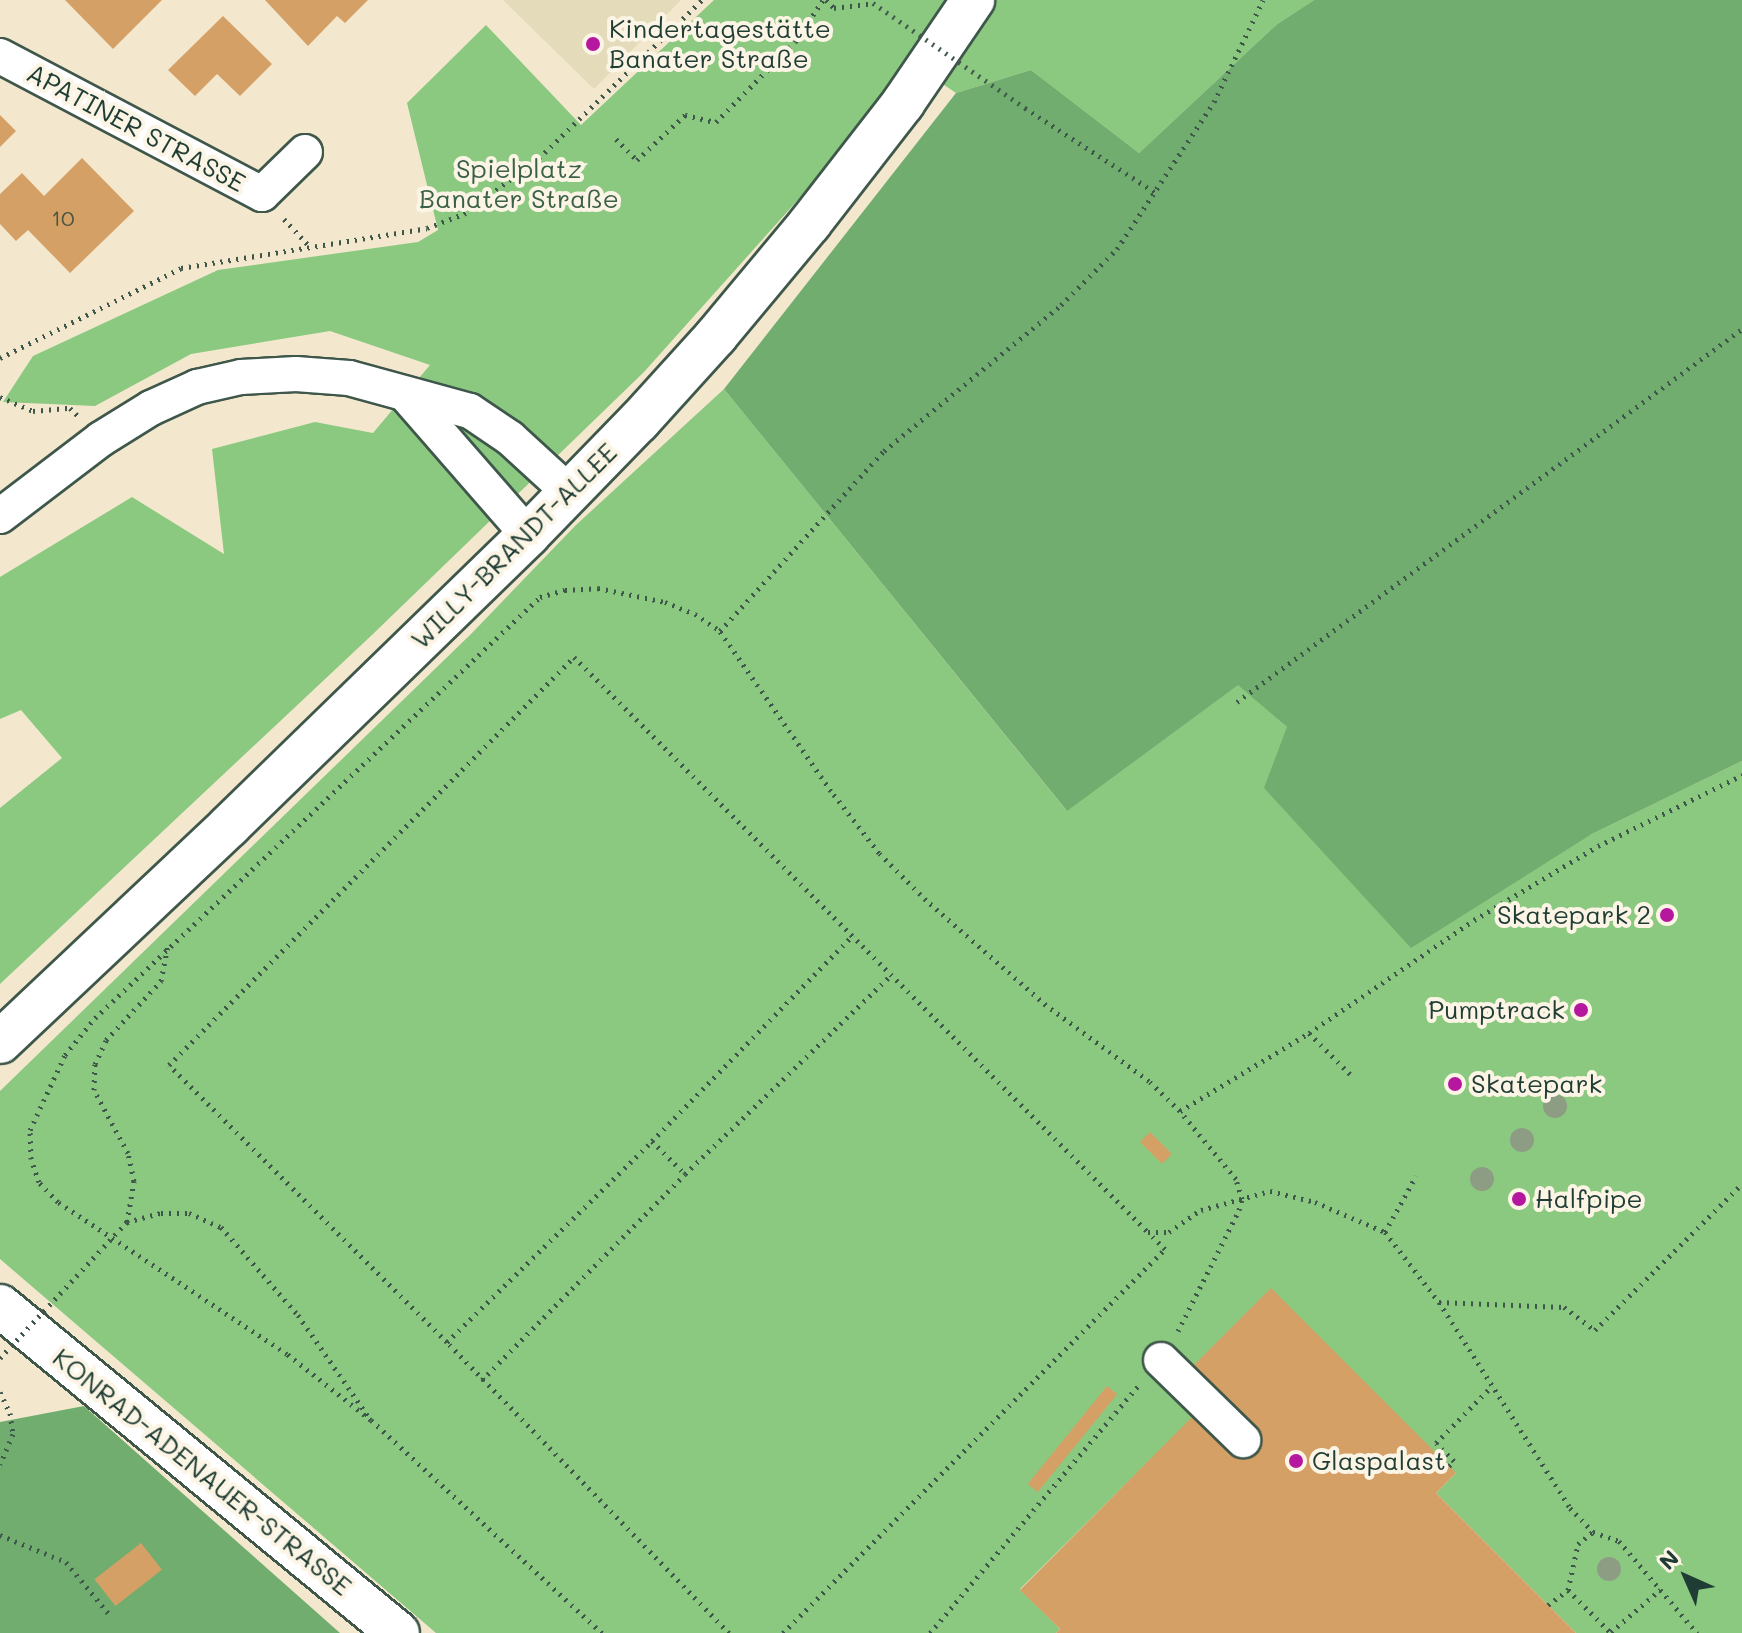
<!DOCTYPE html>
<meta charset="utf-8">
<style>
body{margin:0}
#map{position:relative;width:1742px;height:1633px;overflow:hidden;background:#f3e8ce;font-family:Mali,sans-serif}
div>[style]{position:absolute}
.built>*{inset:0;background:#e3dbba}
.green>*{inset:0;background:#8bc980}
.forest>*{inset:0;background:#70ad6e}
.building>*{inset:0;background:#d5a066;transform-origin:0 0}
.path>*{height:5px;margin-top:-2.5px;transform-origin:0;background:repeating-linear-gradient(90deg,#3f574b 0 2px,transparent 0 8px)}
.roads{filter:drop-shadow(2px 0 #3f574b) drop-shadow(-2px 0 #3f574b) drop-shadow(0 2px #3f574b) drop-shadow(0 -2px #3f574b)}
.minor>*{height:34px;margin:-17px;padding:0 17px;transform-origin:17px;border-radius:17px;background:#fff}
.major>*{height:42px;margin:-21px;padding:0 21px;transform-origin:21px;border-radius:21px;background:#fff}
.path-bridge>*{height:5px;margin-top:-2.5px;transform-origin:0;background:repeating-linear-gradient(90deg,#3f574b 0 2px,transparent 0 8px)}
.trees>*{width:24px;height:24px;margin:-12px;border-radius:50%;background:#8d9d84}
.dots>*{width:22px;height:22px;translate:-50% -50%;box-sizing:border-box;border:4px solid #fcf5e5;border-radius:50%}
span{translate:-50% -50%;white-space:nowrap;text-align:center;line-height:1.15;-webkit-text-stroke:8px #fcf5e5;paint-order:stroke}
.number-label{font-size:22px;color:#4c5640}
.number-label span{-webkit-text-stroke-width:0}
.poi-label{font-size:26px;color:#1f3d34}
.left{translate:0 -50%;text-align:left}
.right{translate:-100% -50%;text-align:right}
.street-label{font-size:26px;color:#1f3d34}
.park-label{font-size:26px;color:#3a6047}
.north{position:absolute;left:1646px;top:1537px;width:80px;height:80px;-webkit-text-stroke:6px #fcf5e5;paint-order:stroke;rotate:315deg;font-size:22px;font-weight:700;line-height:32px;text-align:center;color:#1f3d34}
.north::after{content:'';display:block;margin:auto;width:28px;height:36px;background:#1f3d34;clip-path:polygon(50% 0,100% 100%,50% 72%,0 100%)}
</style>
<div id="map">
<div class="built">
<i style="clip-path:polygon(503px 0,681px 0,594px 89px)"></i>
</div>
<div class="green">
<i style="clip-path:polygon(714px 0,1314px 0,1276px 25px,1139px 153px,1031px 70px,956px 93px,907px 60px,804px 193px,644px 372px,373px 634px,0 984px,0 808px,62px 758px,21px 710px,0 719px,0 577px,132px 497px,224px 554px,212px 449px,315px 422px,373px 433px,430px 365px,330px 331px,191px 354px,95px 406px,3px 402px,33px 356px,218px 270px,418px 242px,438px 230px,407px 103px,486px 25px,581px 125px)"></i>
<i style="clip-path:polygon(724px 389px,1066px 810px,1238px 684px,1287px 727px,1590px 835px,1742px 761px,1742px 1633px,1576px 1633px,1436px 1493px,1456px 1473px,1261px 1434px,1239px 1456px,1196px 1414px,1020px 1589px,1060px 1629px,1056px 1633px,436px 1633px,0 1259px,0 1091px,472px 633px,576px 525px)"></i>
</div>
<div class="forest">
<i style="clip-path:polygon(1314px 0,1742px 0,1742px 761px,1590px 835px,1411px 948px,1264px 788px,1287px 727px,1238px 685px,1067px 811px,724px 389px,956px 93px,1031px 70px,1139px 153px,1276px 25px)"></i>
<i style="clip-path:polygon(84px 1406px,340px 1633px,0 1633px,0 1422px)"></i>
</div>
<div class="building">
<i style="clip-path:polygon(65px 0,162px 0,113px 49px)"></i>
<i style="clip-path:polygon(265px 0,368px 0,345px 23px,337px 16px,308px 46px)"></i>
<i style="clip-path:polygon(223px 16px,272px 64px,240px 96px,217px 74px,195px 96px,168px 70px)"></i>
<i style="clip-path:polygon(0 115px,16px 131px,0 147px)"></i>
<i style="clip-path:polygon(82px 158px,134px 211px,70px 273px,28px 230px,16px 241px,0 224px,0 194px,22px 173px,44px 196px)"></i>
<i style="left:1150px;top:1132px;width:31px;height:14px;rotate:45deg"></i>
<i style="clip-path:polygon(1271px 1288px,1456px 1473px,1436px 1493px,1576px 1633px,1056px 1633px,1060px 1629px,1020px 1590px,1196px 1413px,1239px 1456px,1261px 1434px,1193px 1366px)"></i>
<i style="left:1107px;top:1386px;width:13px;height:126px;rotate:39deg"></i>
<i style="left:141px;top:1543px;width:34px;height:59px;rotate:52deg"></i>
</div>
<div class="path">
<i style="left:826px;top:0;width:11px;rotate:45deg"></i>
<i style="left:834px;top:8px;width:39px;rotate:-7deg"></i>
<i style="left:1025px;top:108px;width:156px;rotate:33deg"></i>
<i style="left:616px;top:139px;width:30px;rotate:45deg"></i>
<i style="left:637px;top:160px;width:66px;rotate:-43.2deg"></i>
<i style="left:685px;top:115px;width:32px;rotate:13deg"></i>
<i style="left:716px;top:122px;width:112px;rotate:-45.4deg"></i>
<i style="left:795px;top:42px;width:50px;rotate:-56.3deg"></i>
<i style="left:284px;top:219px;width:37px;rotate:47deg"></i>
<i style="left:0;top:358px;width:202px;rotate:-26.4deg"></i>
<i style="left:181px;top:268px;width:249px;rotate:-9.2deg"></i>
<i style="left:427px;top:228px;width:40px;rotate:-21deg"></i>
<i style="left:464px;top:214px;width:94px;rotate:-36.7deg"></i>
<i style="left:539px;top:158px;width:227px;rotate:-44.1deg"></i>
<i style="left:0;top:397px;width:36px;rotate:23deg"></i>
<i style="left:33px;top:411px;width:37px;rotate:-5deg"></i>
<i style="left:70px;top:408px;width:11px;rotate:45deg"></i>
<i style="left:1237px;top:702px;width:628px;rotate:-36.45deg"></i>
<i style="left:1309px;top:1033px;width:59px;rotate:45deg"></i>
<i style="left:1180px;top:1111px;width:151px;rotate:-31.2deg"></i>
<i style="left:1309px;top:1033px;width:200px;rotate:-34.4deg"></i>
<i style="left:1474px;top:920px;width:144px;rotate:-30.8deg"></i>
<i style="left:1598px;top:846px;width:161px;rotate:-26.2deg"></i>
<i style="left:652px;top:1141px;width:47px;rotate:45deg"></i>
<i style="left:127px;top:1222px;width:42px;rotate:-80.3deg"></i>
<i style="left:134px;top:1181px;width:29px;rotate:-102deg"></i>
<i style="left:128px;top:1153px;width:72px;rotate:-118.4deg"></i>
<i style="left:94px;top:1090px;width:26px;rotate:-88deg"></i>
<i style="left:95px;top:1064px;width:26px;rotate:-65deg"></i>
<i style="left:106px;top:1040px;width:81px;rotate:-47deg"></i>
<i style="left:161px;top:981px;width:36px;rotate:-79deg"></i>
<i style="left:1385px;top:1232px;width:64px;rotate:-61deg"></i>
<i style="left:1439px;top:1302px;width:125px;rotate:2.3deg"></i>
<i style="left:1564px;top:1307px;width:39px;rotate:37deg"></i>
<i style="left:1595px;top:1330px;width:207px;rotate:-44.8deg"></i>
<i style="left:298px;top:1315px;width:123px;rotate:55.3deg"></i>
<i style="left:1178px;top:1331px;width:136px;rotate:-63.2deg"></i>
<i style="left:1239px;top:1210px;width:11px;rotate:-75deg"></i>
<i style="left:1242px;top:1199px;width:21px;rotate:-107deg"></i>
<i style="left:1236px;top:1179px;width:88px;rotate:-129.5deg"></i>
<i style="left:1180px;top:1111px;width:43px;rotate:-135.9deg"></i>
<i style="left:1149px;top:1081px;width:128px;rotate:-143.6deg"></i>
<i style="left:1046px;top:1005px;width:159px;rotate:-138.8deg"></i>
<i style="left:926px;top:900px;width:66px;rotate:-135deg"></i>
<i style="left:879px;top:853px;width:78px;rotate:-127.7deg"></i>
<i style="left:831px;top:791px;width:195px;rotate:-124.8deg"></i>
<i style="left:720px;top:631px;width:244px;rotate:-47.7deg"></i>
<i style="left:884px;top:451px;width:229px;rotate:-39.5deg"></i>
<i style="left:1061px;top:305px;width:79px;rotate:-45deg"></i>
<i style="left:1117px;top:249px;width:176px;rotate:-56.6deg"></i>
<i style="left:1214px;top:102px;width:113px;rotate:-64.3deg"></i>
<i style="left:447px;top:1342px;width:287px;rotate:-44.4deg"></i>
<i style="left:652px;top:1141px;width:288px;rotate:-45.7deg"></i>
<i style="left:482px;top:1380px;width:289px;rotate:-45.4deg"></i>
<i style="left:685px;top:1174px;width:286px;rotate:-44deg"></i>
<i style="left:0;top:1392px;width:23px;rotate:65deg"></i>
<i style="left:10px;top:1413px;width:21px;rotate:82deg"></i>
<i style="left:13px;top:1434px;width:33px;rotate:113deg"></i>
<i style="left:1449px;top:1466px;width:7px;rotate:-45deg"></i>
<i style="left:1454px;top:1461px;width:25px;rotate:-135deg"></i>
<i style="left:1436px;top:1443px;width:80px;rotate:-45.5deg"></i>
<i style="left:0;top:1535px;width:71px;rotate:22.2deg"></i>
<i style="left:66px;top:1562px;width:66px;rotate:50.5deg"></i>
<i style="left:1568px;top:1590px;width:47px;rotate:-77.7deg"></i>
<i style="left:1578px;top:1544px;width:19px;rotate:-39deg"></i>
<i style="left:1548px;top:1605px;width:25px;rotate:-37deg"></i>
<i style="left:1568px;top:1590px;width:61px;rotate:45deg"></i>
<i style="left:1611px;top:1632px;width:65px;rotate:-40.6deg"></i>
<i style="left:602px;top:1633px;width:314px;rotate:-137.3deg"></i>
<i style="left:371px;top:1420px;width:107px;rotate:-141.8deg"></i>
<i style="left:287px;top:1354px;width:275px;rotate:-146.4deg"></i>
<i style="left:58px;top:1202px;width:28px;rotate:-134deg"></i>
<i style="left:39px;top:1182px;width:24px;rotate:-109deg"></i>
<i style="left:31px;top:1159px;width:29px;rotate:-92deg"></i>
<i style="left:30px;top:1130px;width:83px;rotate:-65deg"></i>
<i style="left:65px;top:1055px;width:48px;rotate:-51deg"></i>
<i style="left:95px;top:1018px;width:613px;rotate:-43.41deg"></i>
<i style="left:540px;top:597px;width:26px;rotate:-16deg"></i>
<i style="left:565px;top:590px;width:33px;rotate:-3deg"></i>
<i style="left:598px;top:588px;width:68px;rotate:11.8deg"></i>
<i style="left:665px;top:602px;width:32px;rotate:22deg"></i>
<i style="left:695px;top:614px;width:30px;rotate:34deg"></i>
<i style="left:729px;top:1633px;width:405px;rotate:-134.1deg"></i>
<i style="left:447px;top:1342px;width:392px;rotate:-135.1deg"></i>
<i style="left:169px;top:1065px;width:575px;rotate:-45.21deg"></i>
<i style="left:574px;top:657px;width:812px;rotate:45.05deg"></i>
<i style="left:1148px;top:1232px;width:21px"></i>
<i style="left:1169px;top:1232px;width:39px;rotate:-35deg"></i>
<i style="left:1201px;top:1210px;width:72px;rotate:-15.4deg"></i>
<i style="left:1270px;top:1191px;width:46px;rotate:13.7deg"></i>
<i style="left:1315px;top:1202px;width:76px;rotate:23.2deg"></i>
<i style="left:1385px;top:1232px;width:88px;rotate:52.4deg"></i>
<i style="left:1439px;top:1302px;width:244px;rotate:57.5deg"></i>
<i style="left:1570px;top:1508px;width:33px;rotate:46deg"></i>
<i style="left:1593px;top:1532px;width:28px;rotate:19deg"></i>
<i style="left:1619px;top:1541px;width:121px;rotate:49.7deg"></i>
<i style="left:783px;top:1633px;width:542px;rotate:-45.15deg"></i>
<i style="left:1165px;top:1249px;width:23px;rotate:-135deg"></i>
<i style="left:930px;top:1633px;width:326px;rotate:-49.9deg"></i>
</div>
<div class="roads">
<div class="minor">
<i style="left:0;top:56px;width:296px;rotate:27.8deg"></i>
<i style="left:262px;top:194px;width:60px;rotate:-44.3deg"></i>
<i style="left:405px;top:394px;width:187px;rotate:48.9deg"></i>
<i style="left:0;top:516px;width:127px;rotate:-37.3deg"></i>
<i style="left:101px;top:439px;width:59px;rotate:-31.8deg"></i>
<i style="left:151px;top:408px;width:51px;rotate:-24.5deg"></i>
<i style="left:197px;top:387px;width:45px;rotate:-12.8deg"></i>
<i style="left:241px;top:377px;width:55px;rotate:-3.1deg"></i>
<i style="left:296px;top:374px;width:53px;rotate:4.3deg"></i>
<i style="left:349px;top:378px;width:125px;rotate:15.3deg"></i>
<i style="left:470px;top:411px;width:48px;rotate:34deg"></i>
<i style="left:510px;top:438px;width:81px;rotate:42.5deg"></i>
<i style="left:1161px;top:1360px;width:115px;rotate:44.3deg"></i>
</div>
<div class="major">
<i style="left:0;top:1042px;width:315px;rotate:-43.3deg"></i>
<i style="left:229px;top:826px;width:417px;rotate:-44.2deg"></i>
<i style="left:528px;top:535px;width:159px;rotate:-45.8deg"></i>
<i style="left:639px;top:421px;width:115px;rotate:-47.8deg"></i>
<i style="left:716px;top:336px;width:147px;rotate:-50.2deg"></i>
<i style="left:810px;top:223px;width:152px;rotate:-52.2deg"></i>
<i style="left:903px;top:103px;width:125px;rotate:-55.8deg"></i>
<i style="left:0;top:1306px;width:515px;rotate:39.41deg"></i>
</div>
</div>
<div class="path-bridge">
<i style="left:873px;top:3px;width:185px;rotate:34.6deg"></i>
<i style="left:0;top:1358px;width:186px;rotate:-47deg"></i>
<i style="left:127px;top:1222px;width:35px;rotate:-15deg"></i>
<i style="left:161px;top:1213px;width:28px"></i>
<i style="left:189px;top:1213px;width:35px;rotate:24deg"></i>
<i style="left:221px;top:1227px;width:117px;rotate:48.8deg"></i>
</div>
<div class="trees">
<i style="left:1555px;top:1106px"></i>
<i style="left:1522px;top:1140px"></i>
<i style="left:1482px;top:1179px"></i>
<i style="left:1609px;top:1569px"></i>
</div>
<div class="dots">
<i style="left:593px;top:44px;background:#b5179e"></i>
<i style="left:1667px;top:915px;background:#b5179e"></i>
<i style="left:1581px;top:1010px;background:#b5179e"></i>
<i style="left:1455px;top:1084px;background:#b5179e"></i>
<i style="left:1519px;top:1199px;background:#b5179e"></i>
<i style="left:1296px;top:1461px;background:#b5179e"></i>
</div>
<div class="number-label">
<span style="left:63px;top:218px">10</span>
</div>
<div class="poi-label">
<span class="left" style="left:609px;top:44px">Kindertagestätte<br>Banater Straße</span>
<span class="right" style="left:1651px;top:915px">Skatepark 2</span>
<span class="right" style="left:1565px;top:1010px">Pumptrack</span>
<span class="left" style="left:1471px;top:1084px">Skatepark</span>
<span class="left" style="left:1535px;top:1199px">Halfpipe</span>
<span class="left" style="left:1312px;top:1461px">Glaspalast</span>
</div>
<div class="street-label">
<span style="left:136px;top:128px;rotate:28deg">APATINER STRASSE</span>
<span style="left:514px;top:546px;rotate:-45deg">WILLY-BRANDT-ALLEE</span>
<span style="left:202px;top:1472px;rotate:39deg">KONRAD-ADENAUER-STRASSE</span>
</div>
<div class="park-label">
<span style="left:519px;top:184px">Spielplatz<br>Banater Straße</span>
</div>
<div class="north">N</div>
</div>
